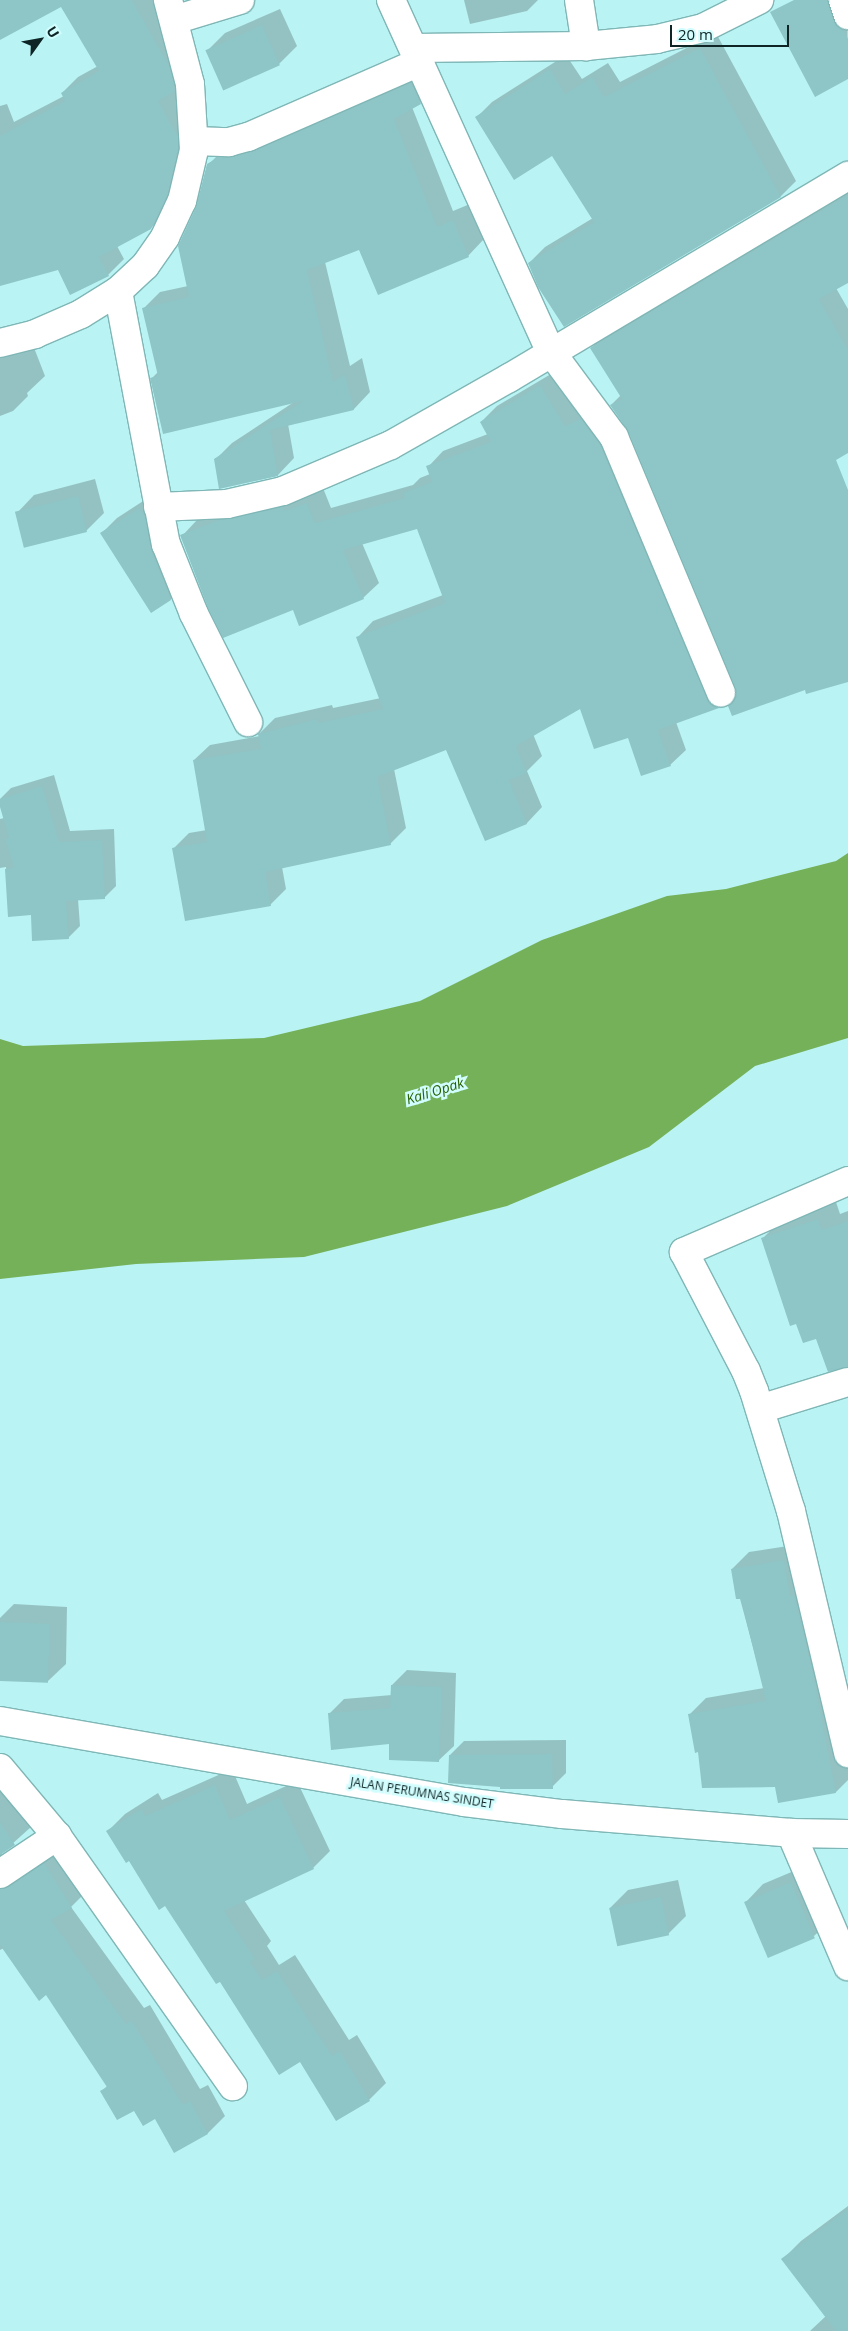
<!DOCTYPE html>
<style>
body{margin:0}
#map{position:relative;width:848px;height:2331px;overflow:hidden;background:#baf3f3;font-family:"Open Sans",sans-serif}
div>[style]{position:absolute}
.water>*{inset:0;background:#75b159}
.shadow>*{inset:0;background:#0003}
.building>*{inset:0;background:#8ec5c6;transform-origin:0 0}
.roads{filter:drop-shadow(1px 0 #7fb6b6) drop-shadow(-1px 0 #7fb6b6) drop-shadow(0 1px #7fb6b6) drop-shadow(0 -1px #7fb6b6)}
.minor>*{height:28px;margin:-14px;padding:0 14px;transform-origin:14px;border-radius:14px;background:#fff}
span{translate:-50% -50%;white-space:nowrap;text-align:center;line-height:1.15;-webkit-text-stroke:5px #d1fdfe;paint-order:stroke}
.street-label{font-size:12px;color:#0f2525}
.water-label{font-size:14px;color:#296100;font-style:italic}
.north{position:absolute;left:15px;top:15px;width:50px;height:50px;-webkit-text-stroke:4px #d1fdfe;paint-order:stroke;rotate:58deg;font-size:14px;font-weight:700;line-height:20px;text-align:center;color:#0f2525}
.north::after{content:'';display:block;margin:auto;width:18px;height:22px;background:#0f2525;clip-path:polygon(50% 0,100% 100%,50% 72%,0 100%)}
.scale{position:absolute;left:670px;top:25px;width:119px;height:22px;box-sizing:border-box;border:2px solid #0f2525;border-top:0;padding-left:6px;font-size:15px;line-height:18px;white-space:nowrap;color:#0f2525;-webkit-text-stroke:4px #d1fdfe;paint-order:stroke}
</style>
<div id="map">
<div class="water">
<i style="clip-path:polygon(848px 853px,848px 1038px,755px 1066px,649px 1147px,507px 1206px,304px 1257px,136px 1264px,0 1279px,0 1039px,23px 1046px,264px 1038px,420px 1001px,542px 940px,667px 896px,726px 889px,836px 861px)"></i>
</div>
<div class="shadow">
<i style="clip-path:polygon(0 0,156px 0,190px 74px,175px 89px,193px 121px,166px 213px,150px 229px,117px 246px,124px 259px,108px 275px,58px 269px,0 284px,0 106px,7px 104px,14px 122px,64px 96px,62px 93px,78px 77px,98px 66px,61px 6px,0 38px)"></i>
<i style="clip-path:polygon(464px 0,538px 0,527px 11px,470px 24px)"></i>
<i style="clip-path:polygon(811px 0,847px 0,848px 78px)"></i>
<i style="clip-path:polygon(280px 9px,297px 46px,279px 64px,207px 51px,225px 33px)"></i>
<i style="clip-path:polygon(716px 33px,796px 181px,781px 196px,529px 263px,545px 247px,593px 218px,553px 154px,477px 117px,492px 102px,566px 55px,582px 79px,608px 63px,620px 82px)"></i>
<i style="clip-path:polygon(428px 67px,437px 86px,420px 103px,412px 107px,453px 211px,470px 204px,484px 239px,468px 256px,360px 249px,325px 262px,350px 366px,362px 358px,370px 392px,354px 409px,288px 424px,294px 458px,278px 475px,215px 460px,232px 443px,294px 402px,152px 378px,158px 372px,144px 308px,160px 292px,188px 286px,197px 208px,208px 165px,225px 148px)"></i>
<i style="clip-path:polygon(848px 191px,848px 282px,836px 288px,848px 309px,848px 452px,727px 525px,848px 502px,848px 681px,806px 689px,738px 696px,737px 687px,630px 430px,611px 405px,621px 395px,591px 348px,606px 333px)"></i>
<i style="clip-path:polygon(31px 340px,45px 376px,27px 393px,28px 396px,13px 411px,0 416px,0 347px)"></i>
<i style="clip-path:polygon(556px 371px,597px 404px,733px 692px,718px 707px,676px 722px,686px 750px,670px 765px,629px 736px,581px 708px,533px 734px,542px 756px,527px 771px,542px 807px,527px 823px,485px 839px,447px 748px,394px 769px,406px 828px,390px 844px,282px 867px,286px 889px,270px 905px,173px 849px,189px 833px,207px 830px,194px 760px,210px 745px,260px 736px,259px 734px,275px 718px,332px 705px,333px 708px,381px 698px,358px 637px,373px 621px,443px 595px,418px 527px,362px 543px,379px 583px,363px 598px,294px 609px,182px 536px,197px 520px,236px 505px,323px 488px,331px 508px,413px 485px,420px 478px,430px 474px,428px 467px,443px 451px,488px 434px,481px 422px,497px 406px)"></i>
<i style="clip-path:polygon(95px 479px,104px 513px,86px 531px,17px 513px,34px 495px)"></i>
<i style="clip-path:polygon(154px 494px,186px 584px,171px 599px,152px 611px,102px 533px,117px 518px)"></i>
<i style="clip-path:polygon(54px 775px,70px 831px,114px 829px,116px 886px,104px 898px,78px 899px,80px 926px,68px 938px,32px 914px,9px 915px,6px 867px,0 868px,0 819px,4px 818px,0 799px,11px 788px)"></i>
<i style="clip-path:polygon(836px 1202px,840px 1214px,848px 1211px,848px 1362px,817px 1337px,763px 1238px,780px 1221px)"></i>
<i style="clip-path:polygon(801px 1544px,848px 1751px,848px 1780px,836px 1792px,779px 1801px,776px 1786px,699px 1751px,690px 1714px,706px 1698px,764px 1688px,732px 1569px,749px 1552px)"></i>
<i style="clip-path:polygon(14px 1604px,67px 1607px,66px 1664px,48px 1681px,0 1679px,0 1618px)"></i>
<i style="clip-path:polygon(407px 1670px,456px 1673px,454px 1746px,439px 1760px,391px 1742px,329px 1714px,344px 1699px,392px 1695px,392px 1685px)"></i>
<i style="clip-path:polygon(566px 1740px,566px 1773px,552px 1787px,450px 1755px,464px 1741px)"></i>
<i style="clip-path:polygon(232px 1769px,247px 1804px,297px 1781px,330px 1851px,313px 1868px,244px 1900px,271px 1941px,267px 1946px,279px 1965px,295px 1955px,349px 2040px,357px 2035px,386px 2083px,369px 2100px,337px 2119px,301px 2060px,220px 1980px,166px 1904px,108px 1831px,125px 1814px,158px 1793px,162px 1800px)"></i>
<i style="clip-path:polygon(0 1782px,31px 1827px,2px 1853px,1px 1858px,61px 1847px,88px 1890px,71px 1907px,144px 2008px,150px 2005px,200px 2089px,208px 2085px,225px 2116px,208px 2133px,175px 2151px,156px 2118px,135px 2109px,102px 2091px,108px 2085px,47px 1993px,4px 1948px,0 1950px)"></i>
<i style="clip-path:polygon(808px 1865px,832px 1919px,814px 1936px,746px 1902px,763px 1884px)"></i>
<i style="clip-path:polygon(678px 1880px,686px 1916px,668px 1934px,610px 1908px,628px 1890px)"></i>
<i style="clip-path:polygon(848px 2206px,848px 2331px,810px 2331px,826px 2316px,783px 2259px,801px 2241px)"></i>
</div>
<div class="building">
<i style="clip-path:polygon(0 0,132px 0,170px 68px,174px 86px,175px 91px,158px 101px,178px 137px,178px 149px,167px 196px,151px 229px,99px 257px,109px 276px,70px 295px,58px 270px,0 286px,0 136px,65px 101px,61px 93px,99px 71px,61px 7px,0 40px)"></i>
<i style="clip-path:polygon(794px 0,827px 0,833px 20px,843px 29px,848px 39px,848px 79px,815px 97px,770px 12px)"></i>
<i style="left:262px;top:25px;width:44px;height:62px;rotate:66deg"></i>
<i style="clip-path:polygon(700px 48px,781px 197px,564px 327px,538px 287px,528px 263px,594px 222px,552px 156px,514px 180px,475px 117px,550px 69px,565px 94px,592px 77px,604px 97px)"></i>
<i style="clip-path:polygon(411px 83px,421px 104px,394px 119px,437px 227px,453px 220px,469px 257px,378px 295px,359px 250px,307px 270px,333px 382px,345px 374px,354px 410px,270px 430px,278px 476px,219px 489px,214px 459px,303px 401px,163px 434px,150px 378px,158px 376px,142px 308px,189px 297px,178px 246px,196px 207px,207px 164px,219px 157px,233px 157px,254px 151px)"></i>
<i style="clip-path:polygon(848px 195px,848px 283px,819px 299px,848px 350px,848px 453px,836px 460px,848px 490px,848px 682px,806px 694px,805px 690px,732px 716px,728px 706px,736px 695px,735px 687px,628px 431px,610px 405px,622px 399px,590px 348px)"></i>
<i style="clip-path:polygon(540px 385px,565px 426px,581px 419px,600px 445px,707px 699px,711px 705px,719px 708px,658px 730px,671px 766px,641px 776px,628px 738px,594px 749px,580px 709px,516px 746px,527px 773px,509px 780px,527px 824px,485px 841px,446px 750px,377px 777px,391px 845px,265px 872px,271px 906px,185px 921px,172px 848px,207px 842px,193px 760px,261px 749px,258px 734px,317px 719px,318px 723px,383px 709px,356px 637px,445px 603px,417px 529px,343px 550px,364px 599px,299px 626px,293px 610px,223px 638px,208px 608px,180px 535px,219px 520px,284px 507px,285px 511px,307px 503px,315px 523px,405px 498px,403px 493px,432px 482px,426px 466px,491px 442px,480px 422px)"></i>
<i style="left:78px;top:496px;width:37px;height:65px;rotate:76deg"></i>
<i style="clip-path:polygon(139px 508px,145px 516px,151px 550px,171px 600px,151px 613px,100px 533px)"></i>
<i style="clip-path:polygon(42px 786px,59px 842px,102px 840px,105px 899px,66px 901px,69px 939px,32px 941px,31px 915px,8px 917px,5px 869px,14px 868px,5px 839px,9px 838px,0 807px,0 799px)"></i>
<i style="clip-path:polygon(818px 1219px,822px 1230px,848px 1221px,848px 1367px,828px 1372px,816px 1339px,803px 1343px,796px 1324px,790px 1326px,761px 1238px)"></i>
<i style="clip-path:polygon(784px 1560px,790px 1596px,794px 1595px,814px 1679px,836px 1793px,778px 1803px,775px 1787px,702px 1788px,698px 1752px,695px 1753px,688px 1714px,766px 1701px,741px 1599px,736px 1599px,731px 1569px)"></i>
<i style="left:0;top:1622px;width:50px;height:59px;rotate:2deg"></i>
<i style="clip-path:polygon(391px 1685px,442px 1687px,439px 1762px,389px 1760px,389px 1744px,331px 1750px,328px 1713px,390px 1708px)"></i>
<i style="clip-path:polygon(552px 1754px,553px 1789px,500px 1789px,500px 1787px,448px 1783px,449px 1755px)"></i>
<i style="clip-path:polygon(215px 1785px,230px 1820px,280px 1797px,314px 1869px,224px 1911px,255px 1959px,250px 1962px,262px 1980px,277px 1971px,332px 2056px,340px 2051px,370px 2101px,336px 2121px,300px 2062px,279px 2075px,220px 1982px,216px 1984px,165px 1906px,159px 1910px,129px 1861px,126px 1863px,106px 1831px,141px 1809px,145px 1816px)"></i>
<i style="clip-path:polygon(0 1822px,15px 1845px,0 1855px)"></i>
<i style="clip-path:polygon(44px 1863px,72px 1908px,51px 1920px,126px 2024px,132px 2021px,183px 2105px,190px 2101px,208px 2134px,174px 2153px,155px 2119px,143px 2126px,134px 2111px,117px 2120px,100px 2091px,107px 2087px,46px 1995px,39px 2001px,0 1945px,0 1889px,9px 1887px)"></i>
<i style="left:791px;top:1882px;width:61px;height:51px;rotate:67deg"></i>
<i style="left:661px;top:1897px;width:39px;height:53px;rotate:78deg"></i>
<i style="clip-path:polygon(848px 2209px,848px 2331px,836px 2331px,781px 2259px)"></i>
</div>
<div class="roads">
<div class="minor">
<i style="left:391px;top:0;width:387px;rotate:65.6deg"></i>
<i style="left:551px;top:352px;width:106px;rotate:53.5deg"></i>
<i style="left:614px;top:437px;width:277px;rotate:67.3deg"></i>
<i style="left:579px;top:0;width:47px;rotate:81.3deg"></i>
<i style="left:843px;top:0;width:16px;rotate:72deg"></i>
<i style="left:174px;top:20px;width:69px;rotate:-16.9deg"></i>
<i style="left:414px;top:48px;width:172px;rotate:-0.7deg"></i>
<i style="left:586px;top:46px;width:71px;rotate:-5.6deg"></i>
<i style="left:657px;top:39px;width:47px;rotate:-13.4deg"></i>
<i style="left:703px;top:28px;width:63px;rotate:-26.6deg"></i>
<i style="left:194px;top:141px;width:35px;rotate:2deg"></i>
<i style="left:229px;top:142px;width:20px;rotate:-15deg"></i>
<i style="left:248px;top:137px;width:188px;rotate:-23.6deg"></i>
<i style="left:118px;top:291px;width:258px;rotate:79.3deg"></i>
<i style="left:166px;top:544px;width:75px;rotate:68.2deg"></i>
<i style="left:194px;top:614px;width:121px;rotate:63.4deg"></i>
<i style="left:0;top:343px;width:36px;rotate:-14deg"></i>
<i style="left:35px;top:334px;width:50px;rotate:-23.5deg"></i>
<i style="left:81px;top:314px;width:44px;rotate:-31.9deg"></i>
<i style="left:118px;top:291px;width:37px;rotate:-43deg"></i>
<i style="left:145px;top:266px;width:35px;rotate:-55deg"></i>
<i style="left:165px;top:237px;width:40px;rotate:-65deg"></i>
<i style="left:182px;top:201px;width:52px;rotate:-76.8deg"></i>
<i style="left:194px;top:150px;width:66px;rotate:-93.5deg"></i>
<i style="left:190px;top:84px;width:87px;rotate:-104.7deg"></i>
<i style="left:158px;top:507px;width:69px;rotate:-2.5deg"></i>
<i style="left:227px;top:504px;width:57px;rotate:-13.1deg"></i>
<i style="left:283px;top:491px;width:117px;rotate:-23.1deg"></i>
<i style="left:391px;top:445px;width:136px;rotate:-29.6deg"></i>
<i style="left:509px;top:378px;width:395px;rotate:-30.8deg"></i>
<i style="left:848px;top:1181px;width:179px;rotate:156.6deg"></i>
<i style="left:684px;top:1252px;width:134px;rotate:62.5deg"></i>
<i style="left:746px;top:1371px;width:22px;rotate:68deg"></i>
<i style="left:754px;top:1391px;width:126px;rotate:72.9deg"></i>
<i style="left:791px;top:1511px;width:249px;rotate:76.7deg"></i>
<i style="left:760px;top:1409px;width:92px;rotate:-17.1deg"></i>
<i style="left:0;top:1721px;width:471px;rotate:9.9deg"></i>
<i style="left:464px;top:1802px;width:99px;rotate:7deg"></i>
<i style="left:562px;top:1814px;width:230px;rotate:4.7deg"></i>
<i style="left:791px;top:1833px;width:57px;rotate:1deg"></i>
<i style="left:0;top:1768px;width:89px;rotate:50deg"></i>
<i style="left:57px;top:1836px;width:306px;rotate:54.9deg"></i>
<i style="left:791px;top:1833px;width:145px;rotate:66.8deg"></i>
<i style="left:0;top:1874px;width:69px;rotate:-33.7deg"></i>
</div>
</div>
<div class="street-label">
<span style="left:422px;top:1793px;rotate:9deg">JALAN PERUMNAS SINDET</span>
</div>
<div class="water-label">
<span style="left:435px;top:1091px;rotate:-17deg">Kali Opak</span>
</div>
<div class="north">U</div>
<div class="scale">20 m</div>
</div>
